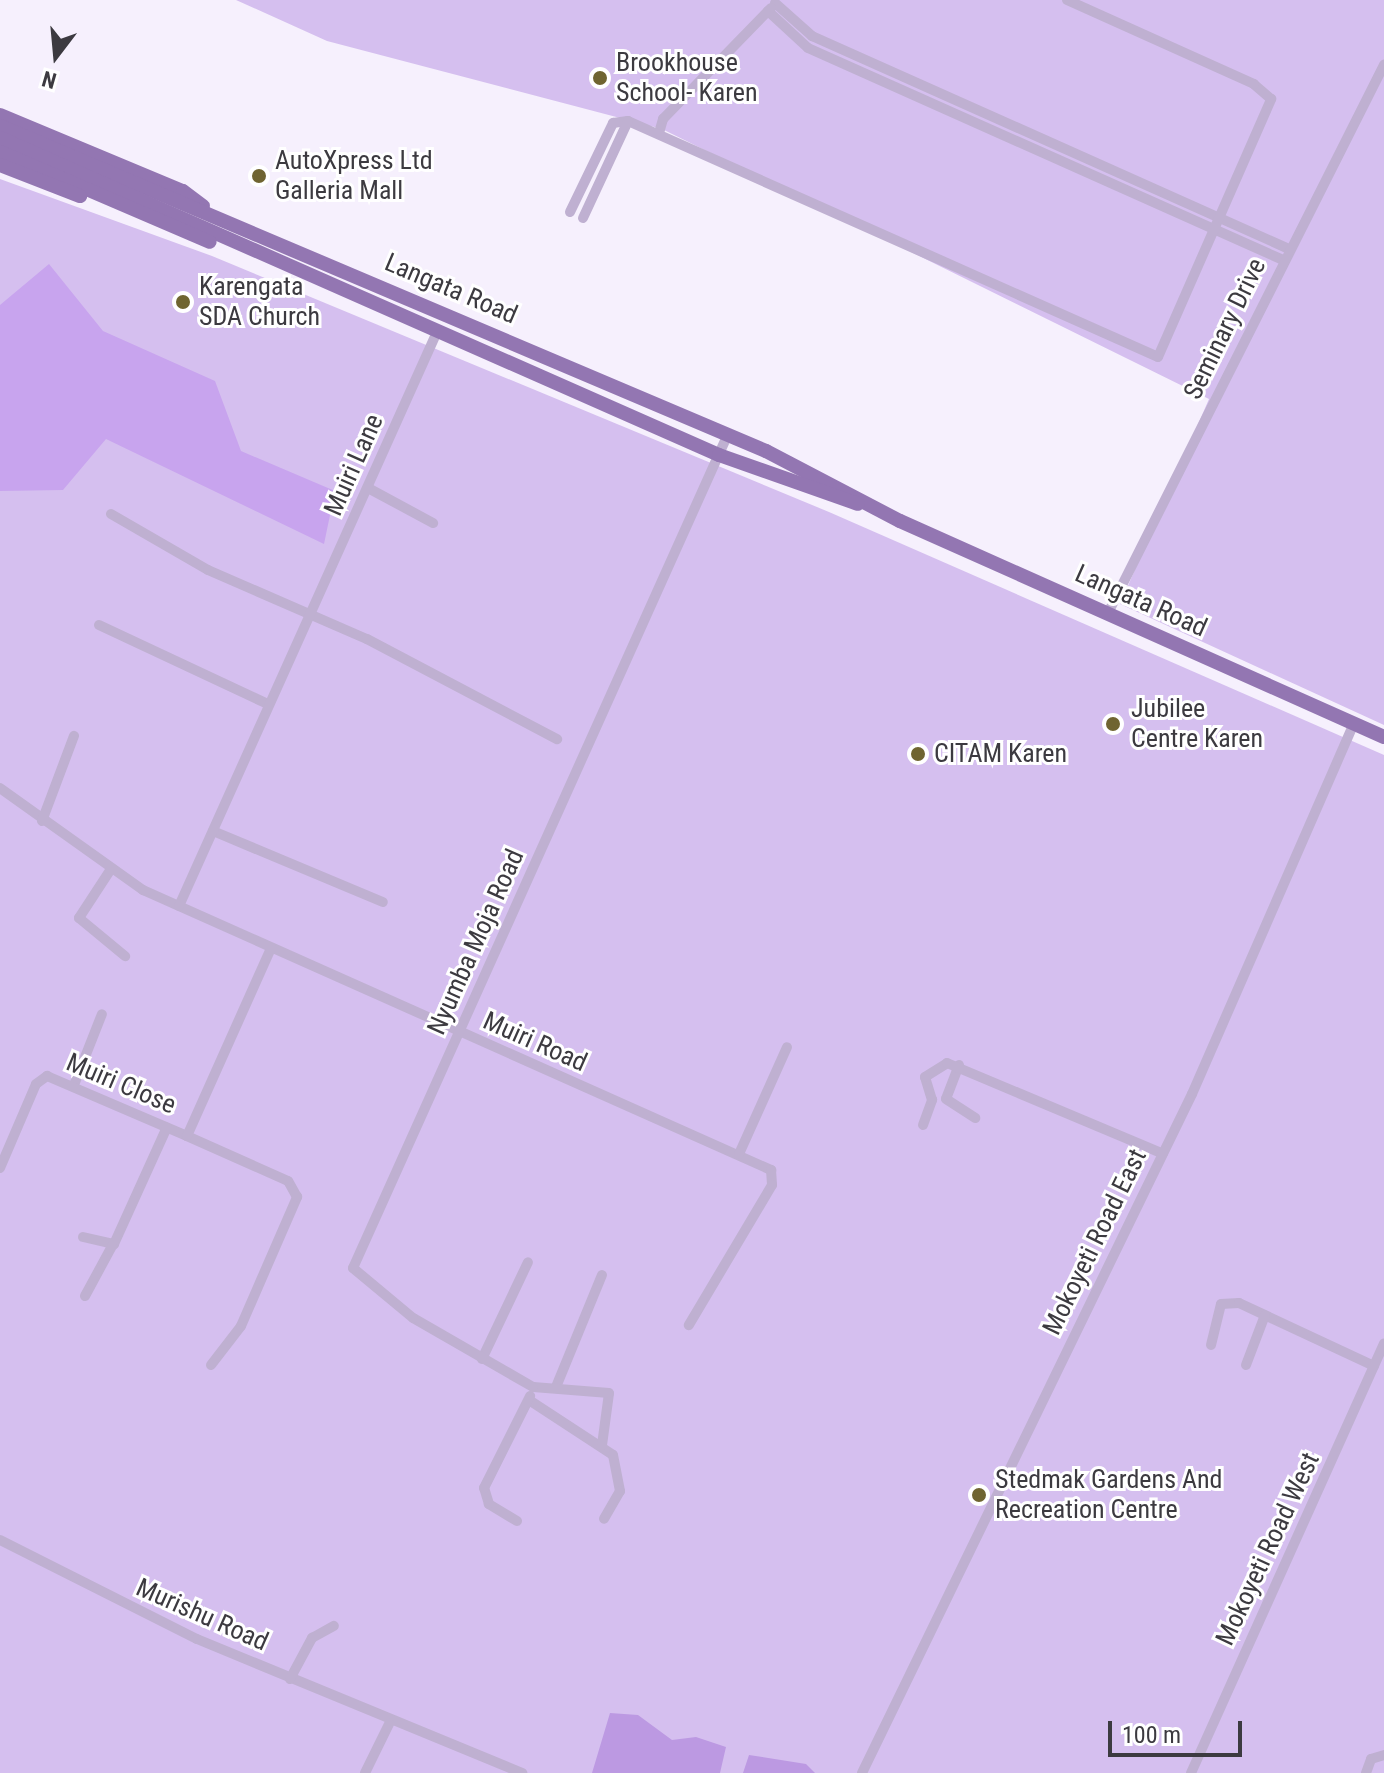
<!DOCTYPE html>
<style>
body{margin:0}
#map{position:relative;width:1384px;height:1773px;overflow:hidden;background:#f6f0fd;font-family:"Roboto Condensed",sans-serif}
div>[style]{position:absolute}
.green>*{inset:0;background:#d5bfef}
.forest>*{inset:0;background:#c8a4ee}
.water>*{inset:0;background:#bc99e2}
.minor>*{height:10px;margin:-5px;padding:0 5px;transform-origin:5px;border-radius:5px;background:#bfb0d1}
.major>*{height:14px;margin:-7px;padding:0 7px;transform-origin:7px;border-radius:7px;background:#9376b2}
.dots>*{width:22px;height:22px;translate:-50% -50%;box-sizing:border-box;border:4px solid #fff;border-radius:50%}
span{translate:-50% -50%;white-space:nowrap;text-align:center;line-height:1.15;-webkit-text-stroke:6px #fff;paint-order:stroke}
.poi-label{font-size:26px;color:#3c3a40}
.left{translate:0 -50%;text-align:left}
.street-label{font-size:26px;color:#3c3a40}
.north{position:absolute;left:16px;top:16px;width:80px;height:80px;-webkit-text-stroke:6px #fff;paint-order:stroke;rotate:196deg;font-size:22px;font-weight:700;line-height:32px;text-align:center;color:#3c3a40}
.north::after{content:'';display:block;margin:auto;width:28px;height:36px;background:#3c3a40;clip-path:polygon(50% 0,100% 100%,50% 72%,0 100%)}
.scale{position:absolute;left:1108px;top:1721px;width:134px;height:36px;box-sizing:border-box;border:4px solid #3c3a40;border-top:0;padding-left:10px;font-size:24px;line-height:28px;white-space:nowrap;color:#3c3a40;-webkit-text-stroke:6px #fff;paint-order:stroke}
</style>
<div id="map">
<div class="green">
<i style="clip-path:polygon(236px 0,1384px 0,1384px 725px,1120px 604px,1209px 399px,662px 129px,327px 41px)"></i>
<i style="clip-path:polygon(0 179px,212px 256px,829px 512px,1384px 755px,1384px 1773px,0 1773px)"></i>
</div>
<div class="forest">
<i style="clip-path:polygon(49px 264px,103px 331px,215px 381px,241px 451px,335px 491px,324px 544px,106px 439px,63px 490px,0 491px,0 305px)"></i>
</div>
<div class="water">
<i style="clip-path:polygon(610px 1713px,638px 1715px,672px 1740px,696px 1737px,726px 1747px,720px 1773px,592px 1773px)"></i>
<i style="clip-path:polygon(749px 1755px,806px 1764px,815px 1773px,743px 1773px)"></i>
</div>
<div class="minor">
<i style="left:775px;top:3px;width:50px;rotate:41.7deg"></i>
<i style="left:812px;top:36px;width:522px;rotate:24.06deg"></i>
<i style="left:768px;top:11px;width:54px;rotate:42.8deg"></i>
<i style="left:808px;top:48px;width:520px;rotate:24.05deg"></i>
<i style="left:659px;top:133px;width:15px;rotate:-74deg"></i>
<i style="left:663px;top:119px;width:155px;rotate:-45.8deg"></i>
<i style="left:570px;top:212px;width:99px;rotate:-64.2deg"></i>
<i style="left:613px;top:123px;width:15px;rotate:-8deg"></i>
<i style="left:628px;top:121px;width:580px;rotate:24deg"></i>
<i style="left:1158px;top:357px;width:282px;rotate:-66.3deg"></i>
<i style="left:1271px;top:99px;width:23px;rotate:-139deg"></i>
<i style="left:1254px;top:84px;width:205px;rotate:-155.8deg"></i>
<i style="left:583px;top:218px;width:107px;rotate:-65.1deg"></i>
<i style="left:368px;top:488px;width:74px;rotate:28.3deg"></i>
<i style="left:111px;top:514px;width:112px;rotate:30deg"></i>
<i style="left:208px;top:570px;width:173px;rotate:23.5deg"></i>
<i style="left:367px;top:639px;width:215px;rotate:27.8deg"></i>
<i style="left:1108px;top:613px;width:614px;rotate:-63.27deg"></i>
<i style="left:99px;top:625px;width:187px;rotate:25.1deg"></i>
<i style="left:0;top:788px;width:176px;rotate:35.5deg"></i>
<i style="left:143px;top:890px;width:688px;rotate:24.03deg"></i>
<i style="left:771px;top:1170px;width:15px;rotate:86deg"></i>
<i style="left:772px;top:1185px;width:163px;rotate:120.7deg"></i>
<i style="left:42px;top:821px;width:91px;rotate:-69.4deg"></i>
<i style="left:213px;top:831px;width:184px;rotate:22.7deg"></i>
<i style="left:109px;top:872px;width:55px;rotate:123.1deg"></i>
<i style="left:79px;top:918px;width:60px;rotate:39.6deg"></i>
<i style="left:179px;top:906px;width:629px;rotate:-65.8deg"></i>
<i style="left:959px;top:1065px;width:36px;rotate:111deg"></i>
<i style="left:946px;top:1099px;width:35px;rotate:33deg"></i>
<i style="left:74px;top:1085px;width:76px;rotate:-68.5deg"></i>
<i style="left:923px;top:1125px;width:27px;rotate:-70deg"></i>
<i style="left:932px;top:1100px;width:24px;rotate:-107deg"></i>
<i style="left:925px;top:1077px;width:26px;rotate:-32deg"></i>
<i style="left:947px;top:1063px;width:234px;rotate:22.8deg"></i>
<i style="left:739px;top:1154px;width:117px;rotate:-65.8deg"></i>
<i style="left:0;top:1168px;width:91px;rotate:-66.8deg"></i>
<i style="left:36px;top:1084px;width:14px;rotate:-36deg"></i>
<i style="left:47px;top:1076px;width:152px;rotate:23.2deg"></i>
<i style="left:83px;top:1237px;width:32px;rotate:13deg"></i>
<i style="left:114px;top:1244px;width:128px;rotate:-65.6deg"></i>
<i style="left:85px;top:1296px;width:57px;rotate:-61.6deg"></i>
<i style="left:1211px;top:1345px;width:42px;rotate:-76.3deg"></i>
<i style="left:1221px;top:1304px;width:18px;rotate:-3deg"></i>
<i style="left:1239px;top:1303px;width:149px;rotate:25deg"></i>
<i style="left:482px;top:1359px;width:107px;rotate:-64.6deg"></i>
<i style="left:211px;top:1365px;width:49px;rotate:-52.4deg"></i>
<i style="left:241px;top:1326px;width:141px;rotate:-66.5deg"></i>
<i style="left:297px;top:1197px;width:18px;rotate:-119deg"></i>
<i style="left:288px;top:1181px;width:111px;rotate:-156deg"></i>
<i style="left:187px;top:1136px;width:206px;rotate:-65.9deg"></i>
<i style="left:1246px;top:1365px;width:53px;rotate:-69.2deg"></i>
<i style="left:556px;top:1387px;width:121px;rotate:-67.7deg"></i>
<i style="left:529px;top:1400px;width:100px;rotate:33.2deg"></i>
<i style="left:613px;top:1455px;width:37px;rotate:79deg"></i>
<i style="left:620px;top:1491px;width:32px;rotate:120deg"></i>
<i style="left:602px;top:1445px;width:52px;rotate:-82.3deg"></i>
<i style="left:609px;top:1393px;width:76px;rotate:-175.5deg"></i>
<i style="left:533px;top:1387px;width:138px;rotate:-150.1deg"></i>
<i style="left:413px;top:1318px;width:78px;rotate:-140.2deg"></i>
<i style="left:353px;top:1268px;width:914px;rotate:-65.79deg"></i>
<i style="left:517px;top:1521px;width:33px;rotate:-149deg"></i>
<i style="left:489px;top:1504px;width:17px;rotate:-107deg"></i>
<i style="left:484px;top:1488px;width:103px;rotate:-63.4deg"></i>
<i style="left:0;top:1540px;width:220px;rotate:26.7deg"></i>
<i style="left:197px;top:1639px;width:352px;rotate:22.4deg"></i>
<i style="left:290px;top:1679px;width:47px;rotate:-61.8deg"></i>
<i style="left:312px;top:1638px;width:25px;rotate:-29deg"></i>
<i style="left:365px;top:1773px;width:55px;rotate:-63.9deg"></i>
<i style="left:862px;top:1773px;width:755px;rotate:-64.08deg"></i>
<i style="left:1192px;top:1094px;width:404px;rotate:-66.4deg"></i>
<i style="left:1191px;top:1773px;width:471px;rotate:-65.8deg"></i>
<i style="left:1366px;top:1773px;width:15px;rotate:-70deg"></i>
<i style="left:1371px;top:1759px;width:14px;rotate:-17deg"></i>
</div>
<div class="major">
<i style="left:0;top:115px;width:198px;rotate:22.6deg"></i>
<i style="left:183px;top:191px;width:25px;rotate:37deg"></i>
<i style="left:0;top:126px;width:832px;rotate:22.99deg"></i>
<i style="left:766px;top:451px;width:151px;rotate:27.6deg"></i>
<i style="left:900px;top:521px;width:530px;rotate:24.05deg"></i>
<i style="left:0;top:138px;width:786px;rotate:23.79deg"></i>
<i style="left:719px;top:455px;width:147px;rotate:19.4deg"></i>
<i style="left:0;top:152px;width:228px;rotate:23.2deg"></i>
<i style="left:0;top:165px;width:86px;rotate:21.2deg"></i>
</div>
<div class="dots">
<i style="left:600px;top:78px;background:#6f6431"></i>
<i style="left:259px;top:176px;background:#6f6431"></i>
<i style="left:183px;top:302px;background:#6f6431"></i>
<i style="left:1113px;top:724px;background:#6f6431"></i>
<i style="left:918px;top:754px;background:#6f6431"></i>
<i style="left:979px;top:1495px;background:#6f6431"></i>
</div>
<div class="poi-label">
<span class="left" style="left:616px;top:78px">Brookhouse<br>School- Karen</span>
<span class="left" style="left:275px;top:176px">AutoXpress Ltd<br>Galleria Mall</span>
<span class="left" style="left:199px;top:302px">Karengata<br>SDA Church</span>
<span class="left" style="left:1131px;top:724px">Jubilee<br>Centre Karen</span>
<span class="left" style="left:934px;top:754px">CITAM Karen</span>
<span class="left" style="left:995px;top:1495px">Stedmak Gardens And<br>Recreation Centre</span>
</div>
<div class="street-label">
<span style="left:451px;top:289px;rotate:23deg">Langata Road</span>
<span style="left:1225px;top:329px;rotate:-64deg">Seminary Drive</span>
<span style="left:354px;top:465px;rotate:-66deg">Muiri Lane</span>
<span style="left:1141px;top:601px;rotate:24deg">Langata Road</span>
<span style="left:476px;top:942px;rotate:-66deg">Nyumba Moja Road</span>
<span style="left:535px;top:1042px;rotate:24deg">Muiri Road</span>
<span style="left:121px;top:1084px;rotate:23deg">Muiri Close</span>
<span style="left:1095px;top:1242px;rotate:-64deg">Mokoyeti Road East</span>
<span style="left:1268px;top:1549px;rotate:-65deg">Mokoyeti Road West</span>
<span style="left:202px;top:1615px;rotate:24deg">Murishu Road</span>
</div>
<div class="north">N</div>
<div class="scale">100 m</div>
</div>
